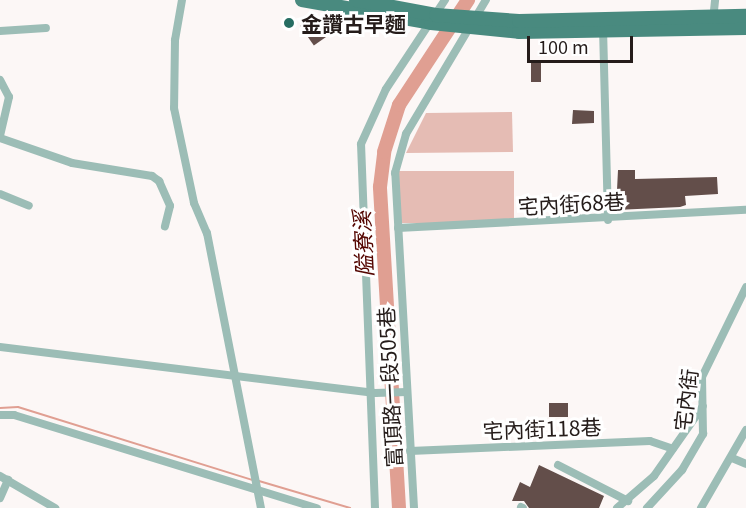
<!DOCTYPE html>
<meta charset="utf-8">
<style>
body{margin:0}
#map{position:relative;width:746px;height:508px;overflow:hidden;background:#fcf7f6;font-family:Georgia,"Noto Sans TC",serif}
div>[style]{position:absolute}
.green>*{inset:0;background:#e5bcb4;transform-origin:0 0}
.stream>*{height:2px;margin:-1px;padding:0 1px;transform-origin:1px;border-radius:1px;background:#e09f92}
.river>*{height:14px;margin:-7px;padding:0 7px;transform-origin:7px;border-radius:7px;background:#e09f92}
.building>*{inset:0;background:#634e4a;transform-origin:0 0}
.minor>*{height:8px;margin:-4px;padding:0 4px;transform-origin:4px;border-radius:4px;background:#9cbdb6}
.primary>*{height:14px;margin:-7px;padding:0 7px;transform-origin:7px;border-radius:7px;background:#498a7f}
.dots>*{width:16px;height:16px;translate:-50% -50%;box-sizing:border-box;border:3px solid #fff;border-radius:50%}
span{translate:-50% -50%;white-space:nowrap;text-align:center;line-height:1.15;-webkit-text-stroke:6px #fff;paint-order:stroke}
.poi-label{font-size:21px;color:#251c1a;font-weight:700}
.left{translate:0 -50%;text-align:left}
.street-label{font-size:21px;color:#251c1a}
.water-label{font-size:22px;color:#540500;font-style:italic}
.scale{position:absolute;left:527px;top:36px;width:106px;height:27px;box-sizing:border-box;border:3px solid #251c1a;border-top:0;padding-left:8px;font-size:18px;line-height:21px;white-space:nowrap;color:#251c1a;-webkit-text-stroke:4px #fff;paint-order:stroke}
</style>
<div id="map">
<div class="green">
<i style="clip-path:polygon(512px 112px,513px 152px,406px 153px,426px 113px)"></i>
<i style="left:514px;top:171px;width:52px;height:119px;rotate:90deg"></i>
</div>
<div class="stream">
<i style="left:0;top:408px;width:18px;rotate:-3deg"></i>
<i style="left:18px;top:407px;width:246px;rotate:17.3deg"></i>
<i style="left:259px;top:481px;width:95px;rotate:16.5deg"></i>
</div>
<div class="river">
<i style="left:399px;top:508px;width:322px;rotate:-93.4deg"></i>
<i style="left:380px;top:187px;width:35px;rotate:-83deg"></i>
<i style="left:384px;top:152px;width:49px;rotate:-72.3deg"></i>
<i style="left:399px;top:105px;width:126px;rotate:-56.7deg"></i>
</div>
<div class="building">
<i style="left:314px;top:16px;width:24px;height:17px;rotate:55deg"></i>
<i style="left:531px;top:61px;width:10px;height:21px"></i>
<i style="clip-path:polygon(573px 110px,594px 111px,594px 123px,572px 124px)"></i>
<i style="clip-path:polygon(618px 170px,635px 170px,635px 179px,717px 177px,718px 194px,685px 196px,686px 205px,680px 207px,616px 210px)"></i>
<i style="left:549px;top:403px;width:19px;height:14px"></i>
<i style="clip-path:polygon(539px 465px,604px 496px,599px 508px,529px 508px,524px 501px,512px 501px,520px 482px,530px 487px)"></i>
</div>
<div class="minor">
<i style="left:182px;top:0;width:41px;rotate:99.9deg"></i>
<i style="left:175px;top:40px;width:68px;rotate:90.8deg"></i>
<i style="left:174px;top:108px;width:97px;rotate:78.1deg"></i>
<i style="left:194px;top:203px;width:33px;rotate:67deg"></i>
<i style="left:207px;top:233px;width:280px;rotate:78.9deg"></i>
<i style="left:713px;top:20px;width:20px;rotate:-84deg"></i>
<i style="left:603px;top:28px;width:192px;rotate:88.5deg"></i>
<i style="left:0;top:31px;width:46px;rotate:-3.7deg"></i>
<i style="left:0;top:80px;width:19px;rotate:62deg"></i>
<i style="left:9px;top:97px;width:40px;rotate:103deg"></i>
<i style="left:0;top:138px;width:76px;rotate:19.1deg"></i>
<i style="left:72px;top:163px;width:81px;rotate:9.2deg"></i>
<i style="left:152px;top:176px;width:9px;rotate:36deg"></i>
<i style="left:159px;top:181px;width:27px;rotate:66deg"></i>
<i style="left:170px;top:206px;width:21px;rotate:104deg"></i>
<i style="left:0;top:194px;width:31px;rotate:22deg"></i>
<i style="left:398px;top:228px;width:348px;rotate:-3deg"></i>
<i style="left:0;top:347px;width:378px;rotate:7deg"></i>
<i style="left:375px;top:393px;width:32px;rotate:-2deg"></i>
<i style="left:0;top:415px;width:14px"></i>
<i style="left:14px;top:415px;width:317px;rotate:17.1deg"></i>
<i style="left:410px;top:451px;width:240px;rotate:-2.4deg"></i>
<i style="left:650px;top:441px;width:24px;rotate:19deg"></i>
<i style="left:732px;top:458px;width:15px;rotate:23deg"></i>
<i style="left:558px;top:465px;width:79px;rotate:27.2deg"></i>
<i style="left:0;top:476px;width:64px;rotate:30.2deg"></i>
<i style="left:0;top:498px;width:20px;rotate:-66deg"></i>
<i style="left:521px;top:507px;width:2px;rotate:27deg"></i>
<i style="left:375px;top:508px;width:364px;rotate:-92.2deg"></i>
<i style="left:361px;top:144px;width:60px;rotate:-65.6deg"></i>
<i style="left:386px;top:89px;width:107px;rotate:-56.5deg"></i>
<i style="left:414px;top:508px;width:336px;rotate:-93.2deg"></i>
<i style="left:395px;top:173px;width:41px;rotate:-74.2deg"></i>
<i style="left:406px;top:134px;width:156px;rotate:-59.2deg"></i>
<i style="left:617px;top:508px;width:49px;rotate:-40.9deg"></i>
<i style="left:654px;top:476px;width:85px;rotate:-55deg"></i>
<i style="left:647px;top:508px;width:52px;rotate:-47.4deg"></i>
<i style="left:682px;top:470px;width:42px;rotate:-59.7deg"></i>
<i style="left:703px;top:434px;width:57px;rotate:-91deg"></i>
<i style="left:702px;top:377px;width:100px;rotate:-63.9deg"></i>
<i style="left:701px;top:508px;width:90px;rotate:-60deg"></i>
</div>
<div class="primary">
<i style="left:302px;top:0;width:131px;rotate:10.1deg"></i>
<i style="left:431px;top:23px;width:88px;rotate:5.8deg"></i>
<i style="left:519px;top:32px;width:227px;rotate:-1deg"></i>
<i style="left:356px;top:0;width:81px;rotate:10.6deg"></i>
<i style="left:436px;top:15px;width:83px;rotate:4.1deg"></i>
<i style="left:519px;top:21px;width:227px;rotate:-1.3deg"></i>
</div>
<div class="dots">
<i style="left:289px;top:23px;background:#276d62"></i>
</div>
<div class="poi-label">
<span class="left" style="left:301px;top:23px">金讚古早麵</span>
</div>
<div class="street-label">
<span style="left:571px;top:203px;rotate:-3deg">宅內街68巷</span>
<span style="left:389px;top:387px;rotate:-93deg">富頂路一段505巷</span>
<span style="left:685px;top:400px;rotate:-83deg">宅內街</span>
<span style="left:542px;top:428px;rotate:-2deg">宅內街118巷</span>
</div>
<div class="water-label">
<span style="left:362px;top:244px;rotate:-93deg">隘寮溪</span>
</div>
<div class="scale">100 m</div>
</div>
